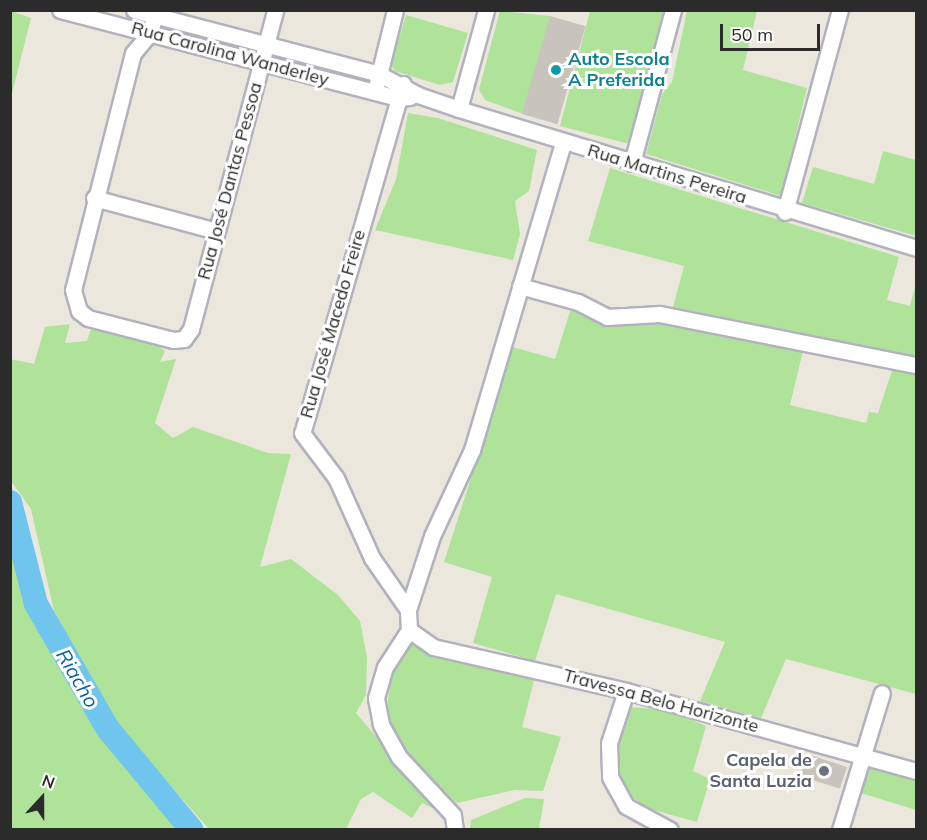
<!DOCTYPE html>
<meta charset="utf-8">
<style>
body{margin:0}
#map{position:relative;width:927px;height:840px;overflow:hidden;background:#ece7dd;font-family:Mulish,sans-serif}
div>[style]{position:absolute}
.green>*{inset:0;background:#aee399}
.river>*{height:24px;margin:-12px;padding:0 12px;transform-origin:12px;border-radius:12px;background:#70c5ee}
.building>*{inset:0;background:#c8c3bc;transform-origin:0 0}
.roads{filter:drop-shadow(2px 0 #b1b2be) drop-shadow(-2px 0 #b1b2be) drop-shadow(0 2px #b1b2be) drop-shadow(0 -2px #b1b2be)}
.minor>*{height:15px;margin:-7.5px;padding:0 7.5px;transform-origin:7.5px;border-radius:7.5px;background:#fff}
.dots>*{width:16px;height:16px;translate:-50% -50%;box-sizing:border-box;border:3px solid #fff;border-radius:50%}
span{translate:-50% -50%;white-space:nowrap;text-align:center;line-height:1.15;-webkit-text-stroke:6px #fff;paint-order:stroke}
.street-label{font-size:18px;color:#2b2b2b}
.culture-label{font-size:18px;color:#0d838f;font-weight:700}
.left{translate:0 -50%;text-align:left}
.worship-label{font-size:18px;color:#5b616d;font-weight:700}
.right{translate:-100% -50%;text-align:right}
.water-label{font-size:20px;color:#0e629b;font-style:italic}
.frame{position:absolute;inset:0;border:12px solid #2b2b2b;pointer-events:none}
.north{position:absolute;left:12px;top:768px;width:60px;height:60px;-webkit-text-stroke:4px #fff;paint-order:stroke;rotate:21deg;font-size:16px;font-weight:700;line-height:24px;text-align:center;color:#2b2b2b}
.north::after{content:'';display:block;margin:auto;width:21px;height:27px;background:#2b2b2b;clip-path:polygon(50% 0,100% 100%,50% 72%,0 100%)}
.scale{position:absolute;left:720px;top:24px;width:100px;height:27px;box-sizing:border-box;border:3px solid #2b2b2b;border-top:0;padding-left:8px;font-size:18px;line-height:21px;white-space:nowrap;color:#2b2b2b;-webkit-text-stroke:4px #fff;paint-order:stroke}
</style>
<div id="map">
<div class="green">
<i style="clip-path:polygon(11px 11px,31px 18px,11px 97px,10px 11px)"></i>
<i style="clip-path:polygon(500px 11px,550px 16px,526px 115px,485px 100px,479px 89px)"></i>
<i style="clip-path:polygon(590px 11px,663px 11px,629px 144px,560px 126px)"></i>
<i style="clip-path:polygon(687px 11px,757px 11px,743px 70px,807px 88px,781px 196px,646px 154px,662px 94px,672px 82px)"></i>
<i style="clip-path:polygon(406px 15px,468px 33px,453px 82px,440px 85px,395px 71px,391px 65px)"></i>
<i style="clip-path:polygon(408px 113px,438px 118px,537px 150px,529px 191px,515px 201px,520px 234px,513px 260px,375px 230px,396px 179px)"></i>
<i style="clip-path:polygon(883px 151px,916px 160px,916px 236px,802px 203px,813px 167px,874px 184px)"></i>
<i style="clip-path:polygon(610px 168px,899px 257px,887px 300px,910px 306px,916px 283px,916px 357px,673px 307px,684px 266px,588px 241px)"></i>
<i style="clip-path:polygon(571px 308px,603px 325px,682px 324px,804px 347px,790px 405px,866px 423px,869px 412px,878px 413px,893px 368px,916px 373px,916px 694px,786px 659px,761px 718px,700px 701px,725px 642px,556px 594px,535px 661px,473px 643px,492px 577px,444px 562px,513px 347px,555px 359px)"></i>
<i style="clip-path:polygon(70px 324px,65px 343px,87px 341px,91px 329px,151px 341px,165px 351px,160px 362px,176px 359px,155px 423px,173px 438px,193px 427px,268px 453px,291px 454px,260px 567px,291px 559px,338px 595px,360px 621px,367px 658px,366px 695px,356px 713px,439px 811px,422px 803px,412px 818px,373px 792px,361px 799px,346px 829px,209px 829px,118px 727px,54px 611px,31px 509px,11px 481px,10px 359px,34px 364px,45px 327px)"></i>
<i style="clip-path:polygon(10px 544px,40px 635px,122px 759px,184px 829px,11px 829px)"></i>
<i style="clip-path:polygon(408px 644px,535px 677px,522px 727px,561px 737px,543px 791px,515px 790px,457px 803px,401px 750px,385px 716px,395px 660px)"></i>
<i style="clip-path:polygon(628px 707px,669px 710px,706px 726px,693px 771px,710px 779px,697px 822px,646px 808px,617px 784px,613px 746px)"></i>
<i style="clip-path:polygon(870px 767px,916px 782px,916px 810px,861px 793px)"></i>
<i style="clip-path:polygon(525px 798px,544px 799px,539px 829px,470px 829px,471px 820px)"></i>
</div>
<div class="river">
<i style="left:10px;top:502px;width:105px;rotate:75.7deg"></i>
<i style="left:36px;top:604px;width:144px;rotate:60.1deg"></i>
<i style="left:108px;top:729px;width:131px;rotate:50.3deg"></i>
</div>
<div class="building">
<i style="left:550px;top:16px;width:37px;height:102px;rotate:16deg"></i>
<i style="left:807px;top:754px;width:42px;height:23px;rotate:18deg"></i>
</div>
<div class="roads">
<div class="minor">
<i style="left:60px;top:10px;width:350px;rotate:14.6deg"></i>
<i style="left:399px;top:98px;width:11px;rotate:-5deg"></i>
<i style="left:134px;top:10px;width:253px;rotate:14.6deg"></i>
<i style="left:379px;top:74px;width:44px;rotate:28.3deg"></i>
<i style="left:418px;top:95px;width:43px;rotate:18.9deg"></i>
<i style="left:459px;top:109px;width:478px;rotate:16.9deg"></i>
<i style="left:156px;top:10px;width:24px;rotate:105deg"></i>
<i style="left:150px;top:33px;width:26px;rotate:130deg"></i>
<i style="left:133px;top:53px;width:244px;rotate:104.2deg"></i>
<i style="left:73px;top:290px;width:22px;rotate:74deg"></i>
<i style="left:79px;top:311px;width:11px;rotate:38deg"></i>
<i style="left:88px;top:318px;width:88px;rotate:14.5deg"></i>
<i style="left:173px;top:340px;width:11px;rotate:-5deg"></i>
<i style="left:184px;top:339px;width:12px;rotate:-55deg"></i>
<i style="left:191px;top:329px;width:330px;rotate:-75.2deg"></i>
<i style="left:377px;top:83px;width:75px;rotate:-76.1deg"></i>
<i style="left:403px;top:84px;width:363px;rotate:106.1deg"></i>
<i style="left:302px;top:433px;width:56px;rotate:52.9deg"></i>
<i style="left:336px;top:478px;width:88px;rotate:65.8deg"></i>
<i style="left:372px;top:558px;width:63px;rotate:55.3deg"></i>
<i style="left:459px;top:109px;width:103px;rotate:-74.7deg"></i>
<i style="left:632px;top:163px;width:158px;rotate:-75deg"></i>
<i style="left:94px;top:198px;width:126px;rotate:15.1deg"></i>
<i style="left:785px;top:212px;width:209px;rotate:-74.8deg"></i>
<i style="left:520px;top:286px;width:60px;rotate:15.4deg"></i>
<i style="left:578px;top:302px;width:33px;rotate:27deg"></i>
<i style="left:607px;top:317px;width:53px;rotate:-3.2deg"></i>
<i style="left:660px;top:314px;width:261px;rotate:11.3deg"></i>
<i style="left:409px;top:630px;width:29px;rotate:35deg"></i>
<i style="left:433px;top:647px;width:198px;rotate:12.8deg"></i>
<i style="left:626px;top:691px;width:301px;rotate:15.4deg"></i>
<i style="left:626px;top:691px;width:55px;rotate:108.1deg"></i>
<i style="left:609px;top:743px;width:34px;rotate:88deg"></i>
<i style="left:610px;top:777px;width:33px;rotate:61deg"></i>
<i style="left:626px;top:806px;width:50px;rotate:28.6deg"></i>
<i style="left:455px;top:830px;width:15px;rotate:-98deg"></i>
<i style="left:453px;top:815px;width:79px;rotate:-133deg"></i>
<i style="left:399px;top:757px;width:38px;rotate:-119deg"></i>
<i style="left:381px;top:724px;width:26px;rotate:-101deg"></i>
<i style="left:376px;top:698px;width:32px;rotate:-74deg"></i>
<i style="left:385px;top:667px;width:44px;rotate:-57deg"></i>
<i style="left:409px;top:630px;width:20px;rotate:-93deg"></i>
<i style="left:408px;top:610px;width:78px;rotate:-72deg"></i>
<i style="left:432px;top:536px;width:95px;rotate:-65.1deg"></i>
<i style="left:472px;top:450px;width:321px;rotate:-73.5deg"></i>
<i style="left:840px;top:830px;width:143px;rotate:-73deg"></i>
</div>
</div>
<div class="dots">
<i style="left:556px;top:70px;background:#0f9aa8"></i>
<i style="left:824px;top:771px;background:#6b7280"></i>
</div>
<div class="street-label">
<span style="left:230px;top:54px;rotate:15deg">Rua Carolina Wanderley</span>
<span style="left:667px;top:174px;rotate:17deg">Rua Martins Pereira</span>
<span style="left:230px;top:181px;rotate:-75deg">Rua José Dantas Pessoa</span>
<span style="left:333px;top:324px;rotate:-74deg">Rua José Macedo Freire</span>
<span style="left:661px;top:701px;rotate:15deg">Travessa Belo Horizonte</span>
</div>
<div class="culture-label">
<span class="left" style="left:568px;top:70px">Auto Escola<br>A Preferida</span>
</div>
<div class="worship-label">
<span class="right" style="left:812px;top:771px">Capela de<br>Santa Luzia</span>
</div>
<div class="water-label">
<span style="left:78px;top:678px;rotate:60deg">Riacho</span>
</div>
<div class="frame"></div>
<div class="north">N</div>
<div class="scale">50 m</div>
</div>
